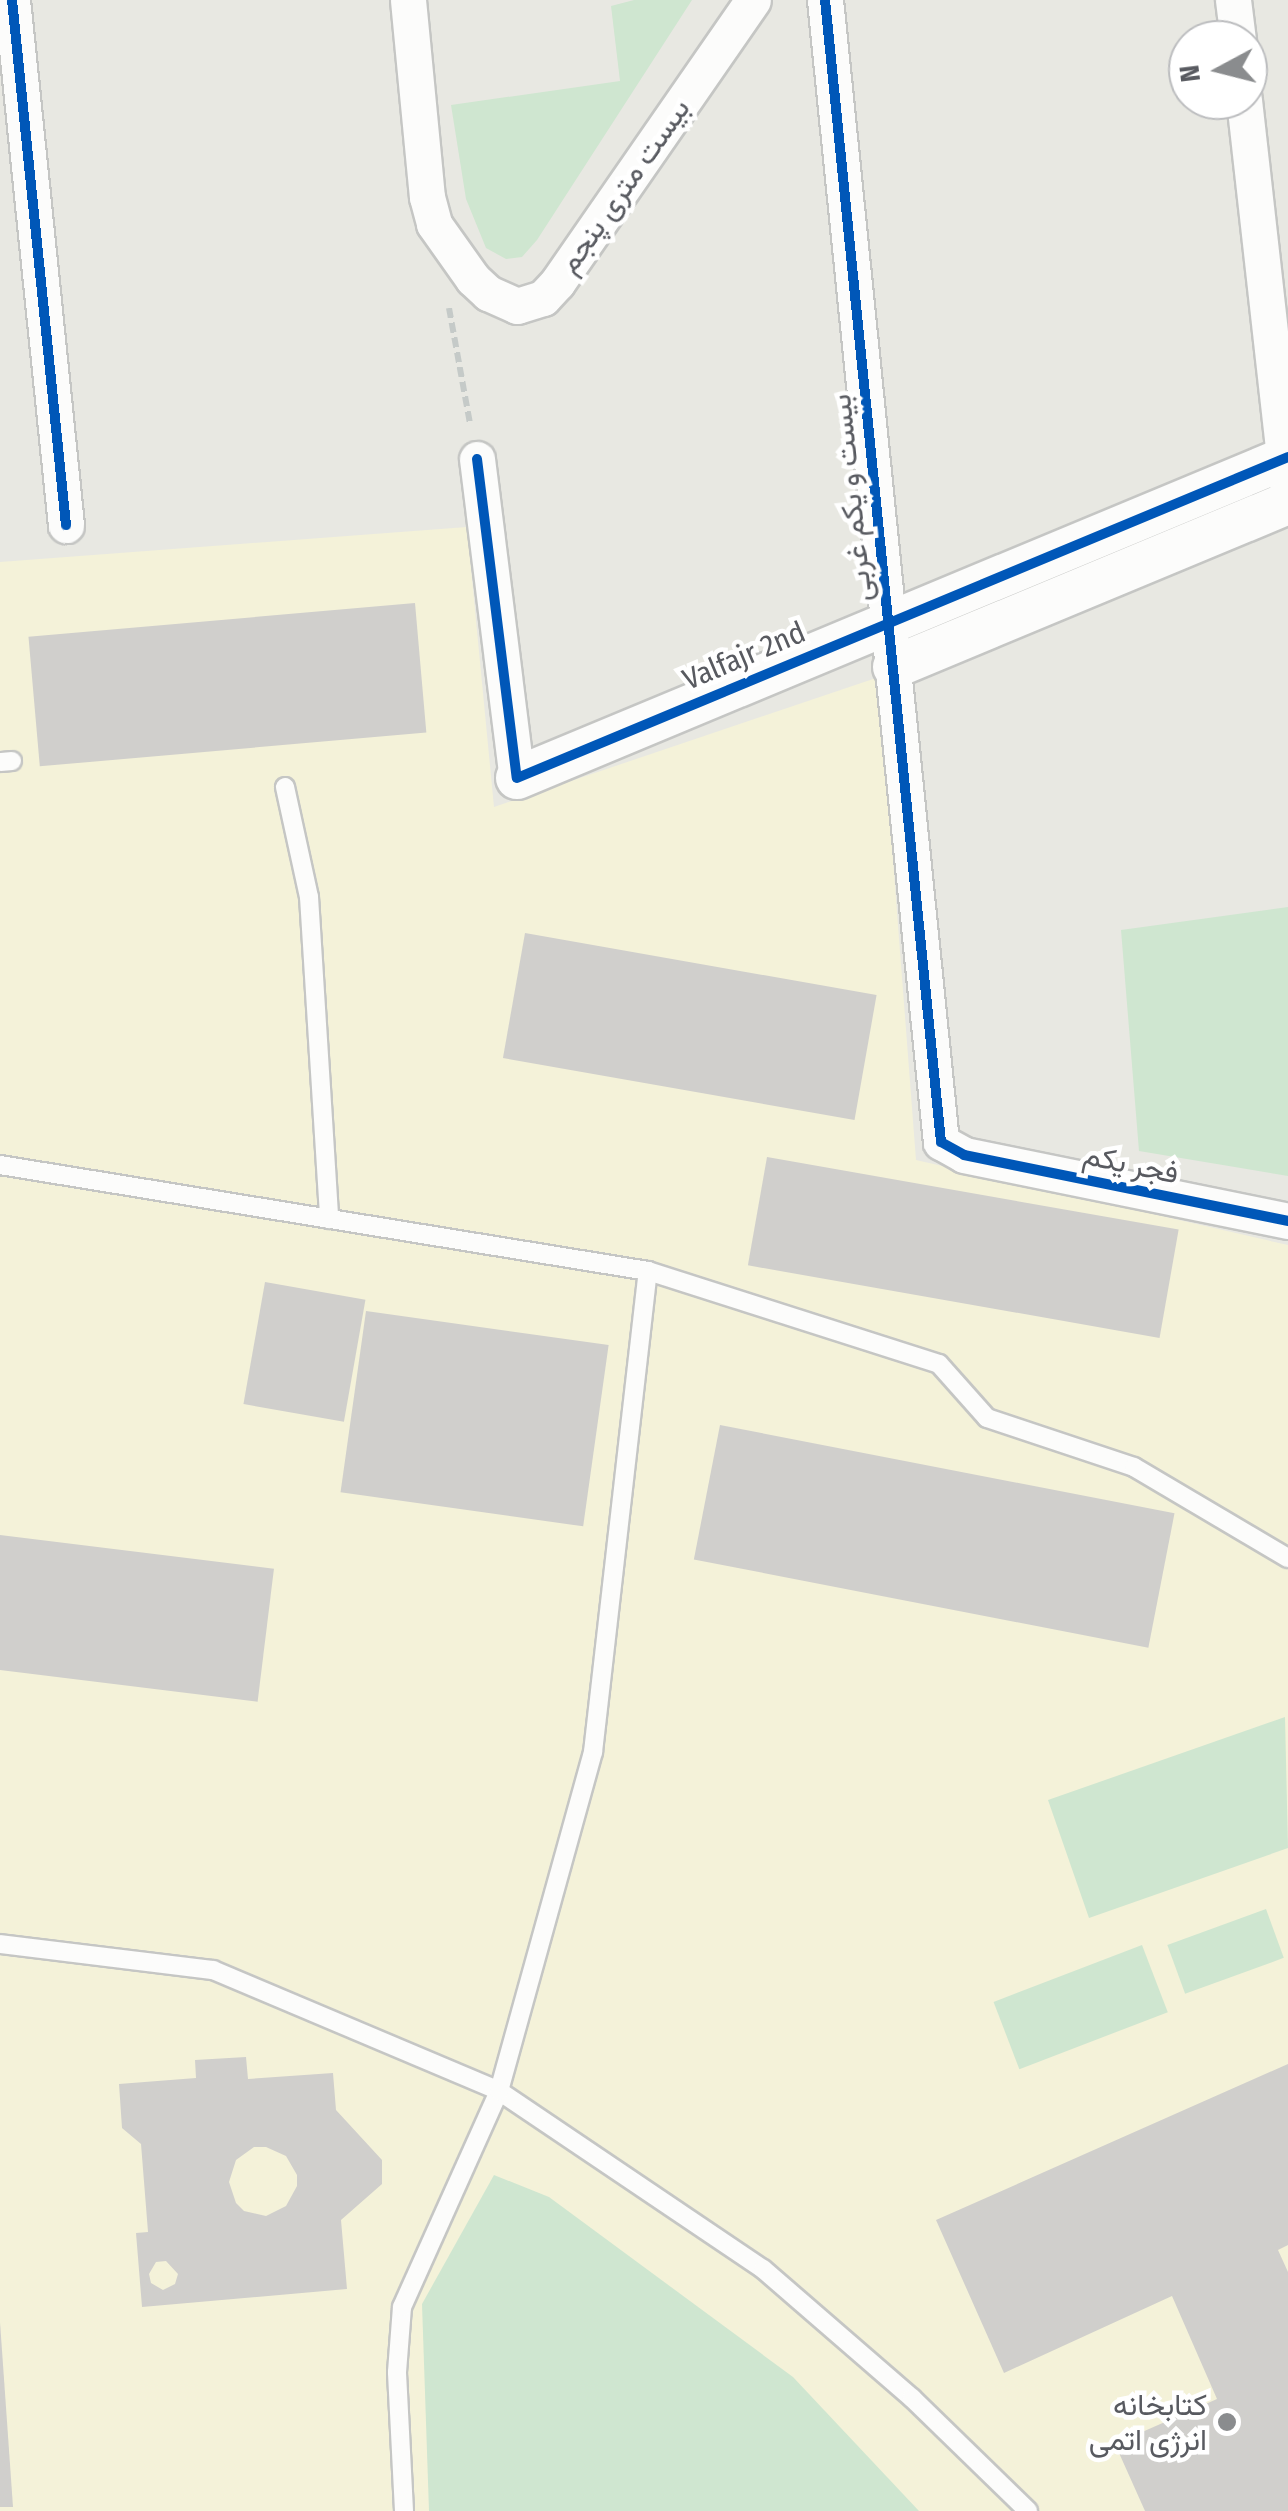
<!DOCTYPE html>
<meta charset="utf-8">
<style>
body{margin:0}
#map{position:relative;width:1288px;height:2511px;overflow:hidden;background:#e8e8e2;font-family:"Fira Sans Condensed",Vazirmatn,sans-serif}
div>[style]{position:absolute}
.commercial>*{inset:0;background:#f4f2d9}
.green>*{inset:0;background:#cfe6d0;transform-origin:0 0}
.building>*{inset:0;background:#d0cfcc;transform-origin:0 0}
.path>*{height:6px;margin-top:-3px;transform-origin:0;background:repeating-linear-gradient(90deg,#c5cac8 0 10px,transparent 0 15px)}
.roads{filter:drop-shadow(2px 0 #c5c6c4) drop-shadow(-2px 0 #c5c6c4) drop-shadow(0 2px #c5c6c4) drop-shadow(0 -2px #c5c6c4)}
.service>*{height:18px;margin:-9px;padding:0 9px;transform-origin:9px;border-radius:9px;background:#fcfcfb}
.minor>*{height:35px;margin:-17.5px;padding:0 17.5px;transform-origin:17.5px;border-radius:17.5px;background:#fcfcfb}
.tertiary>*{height:42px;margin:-21px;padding:0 21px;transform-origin:21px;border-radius:21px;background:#fcfcfb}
.cycleway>*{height:10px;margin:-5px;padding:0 5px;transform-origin:5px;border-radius:5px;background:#0057b8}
.dots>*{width:28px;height:28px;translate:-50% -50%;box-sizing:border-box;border:5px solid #fff;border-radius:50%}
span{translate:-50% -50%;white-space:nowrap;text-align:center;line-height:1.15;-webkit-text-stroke:9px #fff;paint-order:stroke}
.street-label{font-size:30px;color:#585a60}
.poi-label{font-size:30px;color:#585a60}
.right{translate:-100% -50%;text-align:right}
.north{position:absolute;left:1168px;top:20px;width:100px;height:100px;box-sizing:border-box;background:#fff;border:2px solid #bcbdbf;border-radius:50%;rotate:263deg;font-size:28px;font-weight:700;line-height:40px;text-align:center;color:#585a60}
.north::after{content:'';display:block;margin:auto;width:35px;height:45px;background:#8a8c8e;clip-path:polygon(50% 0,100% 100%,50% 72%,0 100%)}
</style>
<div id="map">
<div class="commercial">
<i style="clip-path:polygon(467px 527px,494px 807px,879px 677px,916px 1160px,1288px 1245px,1288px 2511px,0 2511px,0 562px)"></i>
</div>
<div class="green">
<i style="clip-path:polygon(634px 0,692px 0,537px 240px,522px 257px,506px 259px,486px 248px,466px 199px,451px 105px,620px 81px,611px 6px)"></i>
<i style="clip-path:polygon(1288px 907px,1288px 1176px,1139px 1151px,1121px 930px)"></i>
<i style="clip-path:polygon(1285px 1717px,1288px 1848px,1089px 1918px,1048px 1800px)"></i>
<i style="left:1266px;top:1909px;width:52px;height:105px;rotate:70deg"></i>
<i style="left:1142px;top:1945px;width:72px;height:159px;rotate:69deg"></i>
<i style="clip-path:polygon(494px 2175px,549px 2197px,793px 2377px,919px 2511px,429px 2511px,422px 2304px)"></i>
</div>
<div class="building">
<i style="left:415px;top:603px;width:130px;height:388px;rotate:85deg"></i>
<i style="left:525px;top:933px;width:357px;height:127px;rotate:10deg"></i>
<i style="left:767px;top:1157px;width:418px;height:110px;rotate:10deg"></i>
<i style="left:265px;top:1282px;width:102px;height:124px;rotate:10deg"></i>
<i style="left:366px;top:1311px;width:245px;height:183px;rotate:8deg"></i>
<i style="left:720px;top:1425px;width:463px;height:137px;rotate:11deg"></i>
<i style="left:0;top:1535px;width:276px;height:134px;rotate:7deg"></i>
<i style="clip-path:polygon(evenodd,246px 2057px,248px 2079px,333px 2073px,336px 2110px,382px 2160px,382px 2184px,341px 2220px,347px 2289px,142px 2307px,136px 2233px,148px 2232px,141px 2144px,122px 2128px,119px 2084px,196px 2078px,195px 2060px,246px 2057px,254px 2147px,266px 2147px,286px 2156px,297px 2175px,297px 2186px,286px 2206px,266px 2216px,244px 2211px,236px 2203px,229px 2182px,236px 2160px,254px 2147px,246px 2057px,166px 2261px,178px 2274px,175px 2284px,163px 2290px,151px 2283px,149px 2274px,156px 2262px,166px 2261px)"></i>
<i style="clip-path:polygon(1288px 2064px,1288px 2245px,1278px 2250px,1288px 2272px,1288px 2511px,1145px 2511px,1115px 2444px,1217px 2399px,1172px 2296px,1004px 2373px,936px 2220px)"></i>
<i style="clip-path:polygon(0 2322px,13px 2507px,0 2507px)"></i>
</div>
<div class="path">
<i style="left:449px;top:308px;width:118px;rotate:79.7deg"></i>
</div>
<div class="roads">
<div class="service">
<i style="left:0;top:762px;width:12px;rotate:-5deg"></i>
<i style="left:285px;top:787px;width:113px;rotate:77.7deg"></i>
<i style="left:309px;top:897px;width:323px;rotate:86.4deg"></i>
<i style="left:0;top:1165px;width:657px;rotate:9.29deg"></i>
<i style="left:648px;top:1271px;width:305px;rotate:17.7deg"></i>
<i style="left:939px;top:1364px;width:72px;rotate:48.4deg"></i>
<i style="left:987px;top:1418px;width:155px;rotate:18.4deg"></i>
<i style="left:1134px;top:1467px;width:179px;rotate:30.6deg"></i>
<i style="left:0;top:1944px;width:215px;rotate:7deg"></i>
<i style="left:213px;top:1970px;width:311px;rotate:22.9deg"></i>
<i style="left:499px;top:2091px;width:318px;rotate:34deg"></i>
<i style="left:763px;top:2269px;width:197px;rotate:40.9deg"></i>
<i style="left:912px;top:2398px;width:162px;rotate:44.2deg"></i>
<i style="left:404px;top:2511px;width:139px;rotate:-92.9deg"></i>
<i style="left:397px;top:2372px;width:65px;rotate:-85.6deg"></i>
<i style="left:402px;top:2307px;width:237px;rotate:-65.8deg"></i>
<i style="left:499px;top:2091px;width:352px;rotate:-74.5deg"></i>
<i style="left:593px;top:1752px;width:484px;rotate:-83.5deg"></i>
</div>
<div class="minor">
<i style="left:12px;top:0;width:528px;rotate:84.13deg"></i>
<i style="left:408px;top:0;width:198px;rotate:84.5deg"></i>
<i style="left:427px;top:197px;width:28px;rotate:75deg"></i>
<i style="left:434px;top:224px;width:67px;rotate:54.7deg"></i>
<i style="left:473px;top:279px;width:21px;rotate:43deg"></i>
<i style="left:488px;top:293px;width:32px;rotate:24deg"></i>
<i style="left:517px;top:306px;width:27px;rotate:-17deg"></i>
<i style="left:543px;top:298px;width:21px;rotate:-47deg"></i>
<i style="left:557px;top:283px;width:344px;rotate:-55.3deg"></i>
<i style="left:825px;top:0;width:1148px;rotate:84.2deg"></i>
<i style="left:941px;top:1142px;width:26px;rotate:29deg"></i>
<i style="left:964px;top:1155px;width:331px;rotate:11.5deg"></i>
<i style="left:1233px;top:0;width:40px;rotate:82.9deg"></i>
<i style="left:1244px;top:100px;width:385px;rotate:83.6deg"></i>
<i style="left:477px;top:459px;width:321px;rotate:82.9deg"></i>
</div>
<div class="tertiary">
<i style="left:894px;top:667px;width:427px;rotate:-22.6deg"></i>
<i style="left:517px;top:778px;width:835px;rotate:-22.6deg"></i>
</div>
</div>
<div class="cycleway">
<i style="left:12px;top:0;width:528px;rotate:84.13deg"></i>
<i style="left:825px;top:0;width:1148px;rotate:84.2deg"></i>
<i style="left:941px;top:1142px;width:26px;rotate:29deg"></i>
<i style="left:964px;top:1155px;width:331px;rotate:11.5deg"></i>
<i style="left:477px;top:459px;width:321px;rotate:82.9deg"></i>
<i style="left:517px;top:778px;width:835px;rotate:-22.6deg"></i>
</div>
<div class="dots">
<i style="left:1227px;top:2422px;background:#8a8c8e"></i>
</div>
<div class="street-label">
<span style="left:624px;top:186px;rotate:-55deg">بیست متری پنجم</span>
<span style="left:851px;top:498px;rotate:-96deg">بیست و یکم غربی</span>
<span style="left:744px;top:656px;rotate:-23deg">Valfajr 2nd</span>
<span style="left:1131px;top:1164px;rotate:12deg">فجر یکم</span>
</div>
<div class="poi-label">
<span class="right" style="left:1207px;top:2422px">کتابخانه<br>انرژی اتمی</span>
</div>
<div class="north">N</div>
</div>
